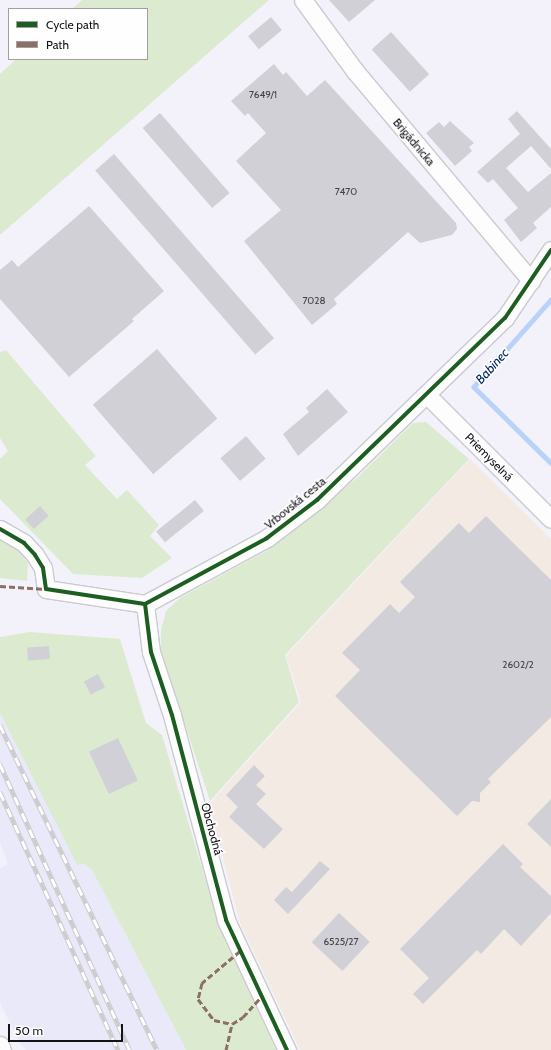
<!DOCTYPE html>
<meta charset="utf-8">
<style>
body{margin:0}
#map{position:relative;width:551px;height:1050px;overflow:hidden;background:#f3f2fa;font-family:Cabin,sans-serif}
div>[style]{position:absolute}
.industrial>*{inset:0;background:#f4eae4}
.built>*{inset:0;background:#eae9f9}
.green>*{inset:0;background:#dcebd0}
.stream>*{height:4.5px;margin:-2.25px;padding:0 2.25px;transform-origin:2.25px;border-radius:2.25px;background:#b8d2fb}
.building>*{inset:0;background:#d1d0d7;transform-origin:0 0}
.roads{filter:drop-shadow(1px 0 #cbcad1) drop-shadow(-1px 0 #cbcad1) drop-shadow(0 1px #cbcad1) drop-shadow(0 -1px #cbcad1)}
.street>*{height:17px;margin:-8.5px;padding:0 8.5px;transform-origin:8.5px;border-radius:8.5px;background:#fdfdfe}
.rail>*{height:4.5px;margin-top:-2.25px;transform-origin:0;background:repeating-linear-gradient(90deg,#fefefe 0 9px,#ccccce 0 18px);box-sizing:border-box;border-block:1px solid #ccccce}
.quiet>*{height:3px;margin-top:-1.5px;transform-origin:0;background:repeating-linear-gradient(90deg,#8d6e63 0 6px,transparent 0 9px)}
.cycleway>*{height:4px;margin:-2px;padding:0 2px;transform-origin:2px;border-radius:2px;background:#1b5e20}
span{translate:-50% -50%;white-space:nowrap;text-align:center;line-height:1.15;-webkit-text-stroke:3.5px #fefefe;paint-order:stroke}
.number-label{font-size:10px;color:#434248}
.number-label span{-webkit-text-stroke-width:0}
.street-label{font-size:12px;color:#141319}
.water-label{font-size:13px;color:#002763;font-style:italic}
.legend{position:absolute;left:8px;top:8px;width:140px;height:52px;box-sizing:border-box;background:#fefefe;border:1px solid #a0a0a2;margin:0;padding:5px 7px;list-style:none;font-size:12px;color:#141319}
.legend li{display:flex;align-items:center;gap:8px;height:20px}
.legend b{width:20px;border:1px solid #a0a0a2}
.scale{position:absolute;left:8px;top:1024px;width:115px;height:18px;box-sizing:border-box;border:2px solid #141319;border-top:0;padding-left:5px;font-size:12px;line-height:14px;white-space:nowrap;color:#141319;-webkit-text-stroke:3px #fefefe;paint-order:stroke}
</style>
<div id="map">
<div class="industrial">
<i style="clip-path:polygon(470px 459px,551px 539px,551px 1050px,300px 1050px,240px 923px,209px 804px,301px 702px,286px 656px)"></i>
</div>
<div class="built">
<i style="clip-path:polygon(0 713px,77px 865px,85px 864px,92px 870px,186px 1050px,26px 1050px,21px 1045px,0 1003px,0 868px,8px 864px,0 843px)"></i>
</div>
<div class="green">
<i style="clip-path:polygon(82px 0,269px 0,0 235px,0 74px,16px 59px,147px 59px,147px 9px,72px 9px)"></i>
<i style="clip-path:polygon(6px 350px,96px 456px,85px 465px,117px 499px,127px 490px,159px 525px,150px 536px,172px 558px,142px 578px,73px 574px,0 499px,0 459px,8px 451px,0 438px,0 352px)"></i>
<i style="clip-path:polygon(426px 422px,469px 459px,285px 655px,299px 702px,210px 801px,161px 651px,161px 630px,166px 611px,180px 598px,266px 551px,358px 477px,413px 423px)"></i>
<i style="clip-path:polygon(0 538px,14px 544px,28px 563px,27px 581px,0 578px)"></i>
<i style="clip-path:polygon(30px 632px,120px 639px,146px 723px,162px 735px,221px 931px,276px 1050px,186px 1050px,92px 870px,85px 864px,77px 865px,0 713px,0 637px)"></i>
</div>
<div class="stream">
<i style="left:551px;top:300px;width:116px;rotate:131.5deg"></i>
<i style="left:474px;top:387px;width:108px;rotate:44.6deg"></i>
</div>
<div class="building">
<i style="clip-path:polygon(329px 0,375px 0,349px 22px)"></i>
<i style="left:271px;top:17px;width:17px;height:30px;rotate:50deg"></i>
<i style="left:391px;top:32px;width:57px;height:26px;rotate:48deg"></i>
<i style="clip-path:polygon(274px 64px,283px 75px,286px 72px,307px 96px,325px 80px,456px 223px,457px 229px,452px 235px,420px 243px,408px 232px,334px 299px,337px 304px,312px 325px,244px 241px,281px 210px,236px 161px,266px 133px,248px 113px,245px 116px,231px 101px)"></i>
<i style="clip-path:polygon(517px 111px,551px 149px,551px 169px,531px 146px,506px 168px,528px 192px,551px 173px,551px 207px,533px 223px,537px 228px,521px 242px,504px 220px,518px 208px,493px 179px,488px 183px,477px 172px,520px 134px,508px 119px)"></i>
<i style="left:160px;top:113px;width:106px;height:23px;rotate:49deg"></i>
<i style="clip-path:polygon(450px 121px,474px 143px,469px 147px,472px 151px,455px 166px,426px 133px,439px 122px,444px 127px)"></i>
<i style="left:114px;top:154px;width:244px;height:25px;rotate:49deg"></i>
<i style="clip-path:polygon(89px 206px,164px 291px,132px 319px,134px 321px,69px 377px,0 299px,0 270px,12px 260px,18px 267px)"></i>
<i style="left:157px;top:349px;width:92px;height:85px;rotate:49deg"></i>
<i style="clip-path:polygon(327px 389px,348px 412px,298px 456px,283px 434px,309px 412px,306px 408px)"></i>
<i style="left:246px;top:436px;width:30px;height:34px;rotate:49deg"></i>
<i style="left:195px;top:500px;width:14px;height:50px;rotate:51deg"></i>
<i style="left:40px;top:506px;width:13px;height:20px;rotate:48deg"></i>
<i style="clip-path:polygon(486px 516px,551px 580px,551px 717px,488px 779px,491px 782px,480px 793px,480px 802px,472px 801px,457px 816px,335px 696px,360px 670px,342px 653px,390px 604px,399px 613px,415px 597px,400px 582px,459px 523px,469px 533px)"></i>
<i style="left:49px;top:646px;width:13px;height:22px;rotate:86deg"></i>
<i style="left:98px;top:674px;width:15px;height:16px;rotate:62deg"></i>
<i style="left:118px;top:738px;width:47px;height:32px;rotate:65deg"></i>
<i style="clip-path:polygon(254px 765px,265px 776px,256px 785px,266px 794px,256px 804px,283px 829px,264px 849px,229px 817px,238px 807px,226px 795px)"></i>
<i style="clip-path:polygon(551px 799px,551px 847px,527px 824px)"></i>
<i style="clip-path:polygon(503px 844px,523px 864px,520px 867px,551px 896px,551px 913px,521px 946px,504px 929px,481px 954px,477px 950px,423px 1004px,413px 994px,429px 978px,400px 949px)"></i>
<i style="clip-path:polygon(320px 861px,330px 869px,288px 914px,274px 900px,286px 887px,292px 892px)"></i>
<i style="left:339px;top:913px;width:42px;height:40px;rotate:43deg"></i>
</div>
<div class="roads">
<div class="street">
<i style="left:303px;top:0;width:88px;rotate:53.8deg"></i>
<i style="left:355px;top:71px;width:274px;rotate:50deg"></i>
<i style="left:427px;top:395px;width:175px;rotate:45deg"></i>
<i style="left:0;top:529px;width:28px;rotate:30deg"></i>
<i style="left:24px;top:543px;width:16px;rotate:47deg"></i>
<i style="left:35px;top:555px;width:15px;rotate:58deg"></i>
<i style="left:43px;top:568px;width:21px;rotate:82deg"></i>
<i style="left:46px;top:589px;width:100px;rotate:8.6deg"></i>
<i style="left:145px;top:604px;width:139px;rotate:-28.4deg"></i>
<i style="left:267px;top:538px;width:63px;rotate:-37.2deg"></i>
<i style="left:317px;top:500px;width:262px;rotate:-44.1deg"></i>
<i style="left:505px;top:318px;width:82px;rotate:-55.9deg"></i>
<i style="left:145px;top:604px;width:48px;rotate:82.9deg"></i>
<i style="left:151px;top:652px;width:66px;rotate:71.6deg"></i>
<i style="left:172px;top:715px;width:212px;rotate:75.2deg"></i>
<i style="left:226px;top:920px;width:144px;rotate:64.9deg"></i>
<i style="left:0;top:1045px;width:5px;rotate:68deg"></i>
</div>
</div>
<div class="rail">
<i style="left:0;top:725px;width:361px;rotate:64.2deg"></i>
<i style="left:0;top:764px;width:314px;rotate:65.6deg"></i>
<i style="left:0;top:792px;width:284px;rotate:65.4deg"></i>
</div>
<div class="quiet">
<i style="left:0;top:586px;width:46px;rotate:3.7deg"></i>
<i style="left:240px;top:951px;width:50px;rotate:139.9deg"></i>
<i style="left:202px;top:983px;width:16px;rotate:104deg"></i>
<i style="left:198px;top:999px;width:26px;rotate:53deg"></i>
<i style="left:214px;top:1020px;width:18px;rotate:13deg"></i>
<i style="left:232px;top:1024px;width:13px;rotate:-32deg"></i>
<i style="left:243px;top:1017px;width:28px;rotate:-48deg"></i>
<i style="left:226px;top:1050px;width:27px;rotate:-77deg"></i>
</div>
<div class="cycleway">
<i style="left:0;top:529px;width:28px;rotate:30deg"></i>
<i style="left:24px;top:543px;width:16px;rotate:47deg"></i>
<i style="left:35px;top:555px;width:15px;rotate:58deg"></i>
<i style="left:43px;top:568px;width:21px;rotate:82deg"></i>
<i style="left:46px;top:589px;width:100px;rotate:8.6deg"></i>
<i style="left:145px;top:604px;width:139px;rotate:-28.4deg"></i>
<i style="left:267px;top:538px;width:63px;rotate:-37.2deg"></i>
<i style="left:317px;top:500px;width:262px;rotate:-44.1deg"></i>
<i style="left:505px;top:318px;width:82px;rotate:-55.9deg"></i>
<i style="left:145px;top:604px;width:48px;rotate:82.9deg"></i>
<i style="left:151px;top:652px;width:66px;rotate:71.6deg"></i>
<i style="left:172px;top:715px;width:212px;rotate:75.2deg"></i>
<i style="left:226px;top:920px;width:144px;rotate:64.9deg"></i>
</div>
<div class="number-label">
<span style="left:263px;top:95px">7649/1</span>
<span style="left:346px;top:192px">7470</span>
<span style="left:314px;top:301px">7028</span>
<span style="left:518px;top:665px">2602/2</span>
<span style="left:341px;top:942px">6525/27</span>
</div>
<div class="street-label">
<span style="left:414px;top:142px;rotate:50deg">Brigádnicka</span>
<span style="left:489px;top:457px;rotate:45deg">Priemyselná</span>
<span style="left:295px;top:503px;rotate:-39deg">Vrbovská cesta</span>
<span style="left:212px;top:829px;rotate:75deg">Obchodná</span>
</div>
<div class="water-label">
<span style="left:492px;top:366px;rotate:-48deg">Babinec</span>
</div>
<ul class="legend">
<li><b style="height:5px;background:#1b5e20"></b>Cycle path</li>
<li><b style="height:5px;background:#8d6e63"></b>Path</li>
</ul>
<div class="scale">50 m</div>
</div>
